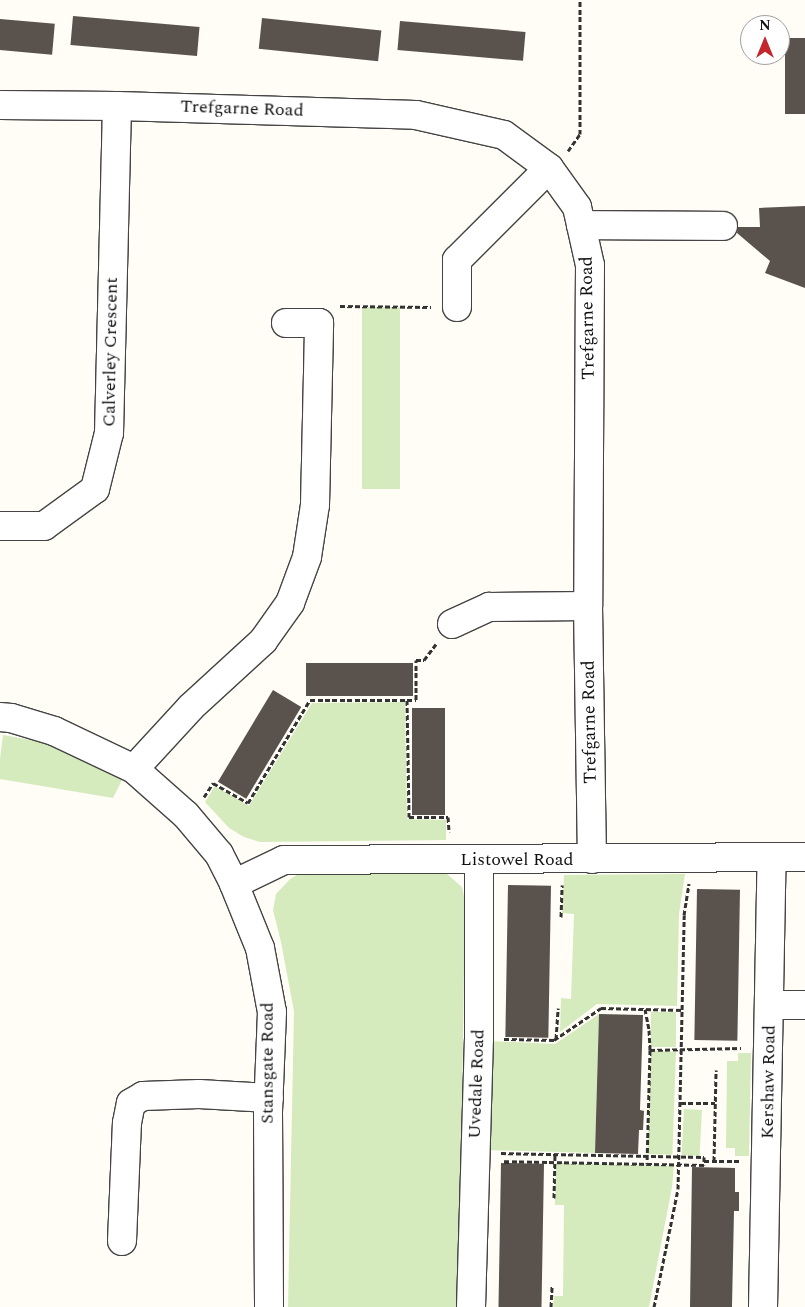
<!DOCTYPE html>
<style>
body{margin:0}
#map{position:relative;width:805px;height:1307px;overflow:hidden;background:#fffdf5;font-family:Spectral,serif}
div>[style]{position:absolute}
.green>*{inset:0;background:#d5ebbd;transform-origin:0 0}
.building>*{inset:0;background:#5a524d;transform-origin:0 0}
.path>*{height:3px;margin-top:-1.5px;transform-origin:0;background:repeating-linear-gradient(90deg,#333 0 5px,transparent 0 7.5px)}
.roads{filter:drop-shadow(1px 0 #444) drop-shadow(-1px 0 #444) drop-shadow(0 1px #444) drop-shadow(0 -1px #444)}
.minor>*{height:28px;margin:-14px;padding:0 14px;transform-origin:14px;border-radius:14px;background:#fff}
span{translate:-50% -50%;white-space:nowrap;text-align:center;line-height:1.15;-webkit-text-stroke:5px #fff;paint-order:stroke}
.street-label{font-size:18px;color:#111}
.north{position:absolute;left:740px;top:15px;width:50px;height:50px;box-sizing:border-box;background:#fff;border:1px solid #a0a0a0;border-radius:50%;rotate:0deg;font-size:14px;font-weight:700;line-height:20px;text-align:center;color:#111}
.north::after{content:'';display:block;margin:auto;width:18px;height:22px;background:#c4262e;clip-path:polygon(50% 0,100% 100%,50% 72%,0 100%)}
</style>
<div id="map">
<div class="green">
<i style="left:362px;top:307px;width:38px;height:182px"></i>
<i style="clip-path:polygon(405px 702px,407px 819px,446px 820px,446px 840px,260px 842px,244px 837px,229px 828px,205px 802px,215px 786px,249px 806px,312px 703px)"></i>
<i style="clip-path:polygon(3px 735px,36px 741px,68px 752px,122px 780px,113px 798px,0 779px,0 759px)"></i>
<i style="clip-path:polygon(304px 871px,447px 874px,462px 887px,465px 901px,459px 1307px,288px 1307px,294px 1011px,281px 942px,273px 910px,276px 894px,290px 879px)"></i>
<i style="clip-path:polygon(685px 874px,679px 914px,677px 1006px,597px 1004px,560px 1032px,561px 998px,571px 999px,574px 914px,562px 913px,564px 875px)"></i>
<i style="left:651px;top:1012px;width:25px;height:35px"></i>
<i style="clip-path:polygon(599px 1014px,595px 1153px,487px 1150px,489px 1041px,555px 1044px)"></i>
<i style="left:651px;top:1051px;width:25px;height:103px;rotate:2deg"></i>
<i style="clip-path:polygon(738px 1053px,751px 1053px,749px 1156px,735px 1156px,735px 1148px,726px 1148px,727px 1061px,738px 1061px)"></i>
<i style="left:684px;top:1109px;width:18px;height:46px;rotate:3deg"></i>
<i style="clip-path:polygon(556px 1163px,674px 1166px,672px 1187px,649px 1307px,553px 1307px,554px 1296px,563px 1296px,564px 1205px,555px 1205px)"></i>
</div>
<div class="building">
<i style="left:73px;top:16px;width:127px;height:29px;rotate:5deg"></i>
<i style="left:262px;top:18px;width:120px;height:31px;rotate:6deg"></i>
<i style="left:0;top:19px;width:55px;height:31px;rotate:5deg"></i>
<i style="left:400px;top:21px;width:126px;height:29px;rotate:5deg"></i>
<i style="left:785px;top:38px;width:20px;height:76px"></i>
<i style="clip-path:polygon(805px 206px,805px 288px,765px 273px,770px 261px,737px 233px,738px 227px,760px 227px,759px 208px)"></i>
<i style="left:306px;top:663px;width:107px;height:33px"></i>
<i style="left:273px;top:690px;width:33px;height:107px;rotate:31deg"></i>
<i style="left:412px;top:708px;width:33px;height:107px"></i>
<i style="left:508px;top:885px;width:43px;height:152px;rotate:1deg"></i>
<i style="left:697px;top:889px;width:43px;height:151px;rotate:1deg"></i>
<i style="clip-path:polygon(599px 1014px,643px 1015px,640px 1110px,644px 1111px,643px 1130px,639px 1130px,638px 1154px,595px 1153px)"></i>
<i style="left:501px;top:1163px;width:43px;height:144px;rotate:1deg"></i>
<i style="clip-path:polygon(692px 1167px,735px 1168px,735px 1192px,739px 1192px,739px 1211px,734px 1211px,732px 1307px,690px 1307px)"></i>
</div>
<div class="path">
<i style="left:568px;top:151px;width:21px;rotate:-55deg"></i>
<i style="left:580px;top:134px;width:134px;rotate:-90deg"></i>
<i style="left:340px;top:306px;width:91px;rotate:0.6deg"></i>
<i style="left:407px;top:700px;width:117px;rotate:89deg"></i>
<i style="left:409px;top:817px;width:39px"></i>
<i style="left:448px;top:817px;width:15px;rotate:86deg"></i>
<i style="left:204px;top:797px;width:17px;rotate:-57deg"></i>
<i style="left:213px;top:783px;width:40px;rotate:29.7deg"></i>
<i style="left:248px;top:803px;width:120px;rotate:-59deg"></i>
<i style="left:310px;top:700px;width:106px"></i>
<i style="left:416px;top:700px;width:40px;rotate:-90deg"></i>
<i style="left:416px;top:660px;width:8px"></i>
<i style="left:424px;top:660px;width:20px;rotate:-53deg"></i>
<i style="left:561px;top:917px;width:32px;rotate:-88deg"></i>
<i style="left:645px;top:1009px;width:21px;rotate:79deg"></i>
<i style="left:649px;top:1030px;width:20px;rotate:87deg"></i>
<i style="left:650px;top:1050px;width:114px;rotate:91.5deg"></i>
<i style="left:504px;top:1039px;width:50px;rotate:1.1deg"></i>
<i style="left:554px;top:1040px;width:57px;rotate:-34.2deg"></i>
<i style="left:601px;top:1008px;width:82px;rotate:1.4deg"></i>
<i style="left:556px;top:1039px;width:31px;rotate:-86deg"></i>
<i style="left:650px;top:1050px;width:91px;rotate:-1.3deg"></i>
<i style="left:681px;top:1103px;width:34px"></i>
<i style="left:501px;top:1153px;width:203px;rotate:1.1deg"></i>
<i style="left:704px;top:1157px;width:8px;rotate:90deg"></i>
<i style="left:704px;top:1165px;width:201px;rotate:-178.9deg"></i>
<i style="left:704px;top:1161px;width:35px"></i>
<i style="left:714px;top:1161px;width:91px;rotate:-88.7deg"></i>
<i style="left:554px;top:1198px;width:44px;rotate:-88.7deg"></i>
<i style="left:551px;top:1307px;width:21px;rotate:-87deg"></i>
<i style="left:654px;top:1307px;width:120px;rotate:-78.5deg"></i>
<i style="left:678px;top:1189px;width:274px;rotate:-88.7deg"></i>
<i style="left:684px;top:915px;width:32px;rotate:-81deg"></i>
</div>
<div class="roads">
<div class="minor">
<i style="left:0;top:105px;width:117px;rotate:0.5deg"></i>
<i style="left:117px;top:106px;width:299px;rotate:1.7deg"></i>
<i style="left:416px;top:115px;width:90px;rotate:12.8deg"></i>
<i style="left:504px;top:135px;width:56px;rotate:36.3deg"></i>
<i style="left:549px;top:168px;width:48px;rotate:54.3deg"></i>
<i style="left:577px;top:207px;width:59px;rotate:77.4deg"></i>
<i style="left:590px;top:265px;width:341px;rotate:90.3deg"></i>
<i style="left:588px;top:606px;width:253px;rotate:89.1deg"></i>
<i style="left:581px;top:225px;width:142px;rotate:0.4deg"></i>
<i style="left:457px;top:307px;width:47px;rotate:-90deg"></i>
<i style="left:457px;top:260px;width:130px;rotate:-45deg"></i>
<i style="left:0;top:526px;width:44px"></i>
<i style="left:44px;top:526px;width:63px;rotate:-36deg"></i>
<i style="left:95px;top:489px;width:58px;rotate:-76deg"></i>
<i style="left:109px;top:433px;width:327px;rotate:-88.6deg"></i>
<i style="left:452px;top:624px;width:41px;rotate:-24.7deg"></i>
<i style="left:489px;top:607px;width:99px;rotate:-0.6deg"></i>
<i style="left:0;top:717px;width:11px;rotate:5deg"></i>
<i style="left:11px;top:718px;width:45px;rotate:16.8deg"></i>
<i style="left:54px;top:731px;width:89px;rotate:25.4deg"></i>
<i style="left:134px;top:769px;width:69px;rotate:41.5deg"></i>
<i style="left:186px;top:815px;width:51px;rotate:49.8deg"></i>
<i style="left:219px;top:854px;width:34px;rotate:63deg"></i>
<i style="left:234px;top:884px;width:69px;rotate:67.9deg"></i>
<i style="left:260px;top:948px;width:65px;rotate:79.4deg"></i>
<i style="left:272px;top:1012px;width:100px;rotate:92.3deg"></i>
<i style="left:268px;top:1112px;width:195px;rotate:89.7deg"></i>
<i style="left:134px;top:769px;width:84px;rotate:-47.4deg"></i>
<i style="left:191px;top:707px;width:98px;rotate:-42.5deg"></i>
<i style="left:263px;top:641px;width:47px;rotate:-54.6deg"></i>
<i style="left:290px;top:603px;width:49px;rotate:-69.7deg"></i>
<i style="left:307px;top:557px;width:53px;rotate:-81.3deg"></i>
<i style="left:315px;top:505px;width:182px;rotate:-88.7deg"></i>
<i style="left:319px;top:323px;width:33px;rotate:180deg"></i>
<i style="left:234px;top:884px;width:55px;rotate:-25.6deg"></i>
<i style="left:284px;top:860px;width:521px;rotate:-0.33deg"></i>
<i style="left:770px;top:1005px;width:35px"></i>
<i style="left:122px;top:1241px;width:118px;rotate:-87.6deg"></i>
<i style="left:127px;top:1123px;width:20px;rotate:-79deg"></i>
<i style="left:131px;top:1103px;width:14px;rotate:-30deg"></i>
<i style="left:143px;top:1096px;width:56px;rotate:-2deg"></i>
<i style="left:199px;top:1094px;width:70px;rotate:3.3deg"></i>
<i style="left:471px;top:1307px;width:268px;rotate:-88.3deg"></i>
<i style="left:479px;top:1039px;width:179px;rotate:-90deg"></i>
<i style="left:763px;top:1307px;width:449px;rotate:-88.9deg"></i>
</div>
</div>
<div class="street-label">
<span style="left:242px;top:109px;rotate:2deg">Trefgarne Road</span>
<span style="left:588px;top:318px;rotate:-91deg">Trefgarne Road</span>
<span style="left:111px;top:352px;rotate:-89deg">Calverley Crescent</span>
<span style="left:590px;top:722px;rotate:-91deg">Trefgarne Road</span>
<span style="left:517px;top:860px">Listowel Road</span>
<span style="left:268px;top:1063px;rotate:-90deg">Stansgate Road</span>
<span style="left:769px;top:1082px;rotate:-89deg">Kershaw Road</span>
<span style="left:477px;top:1084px;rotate:-88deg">Uvedale Road</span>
</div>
<div class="north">N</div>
</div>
